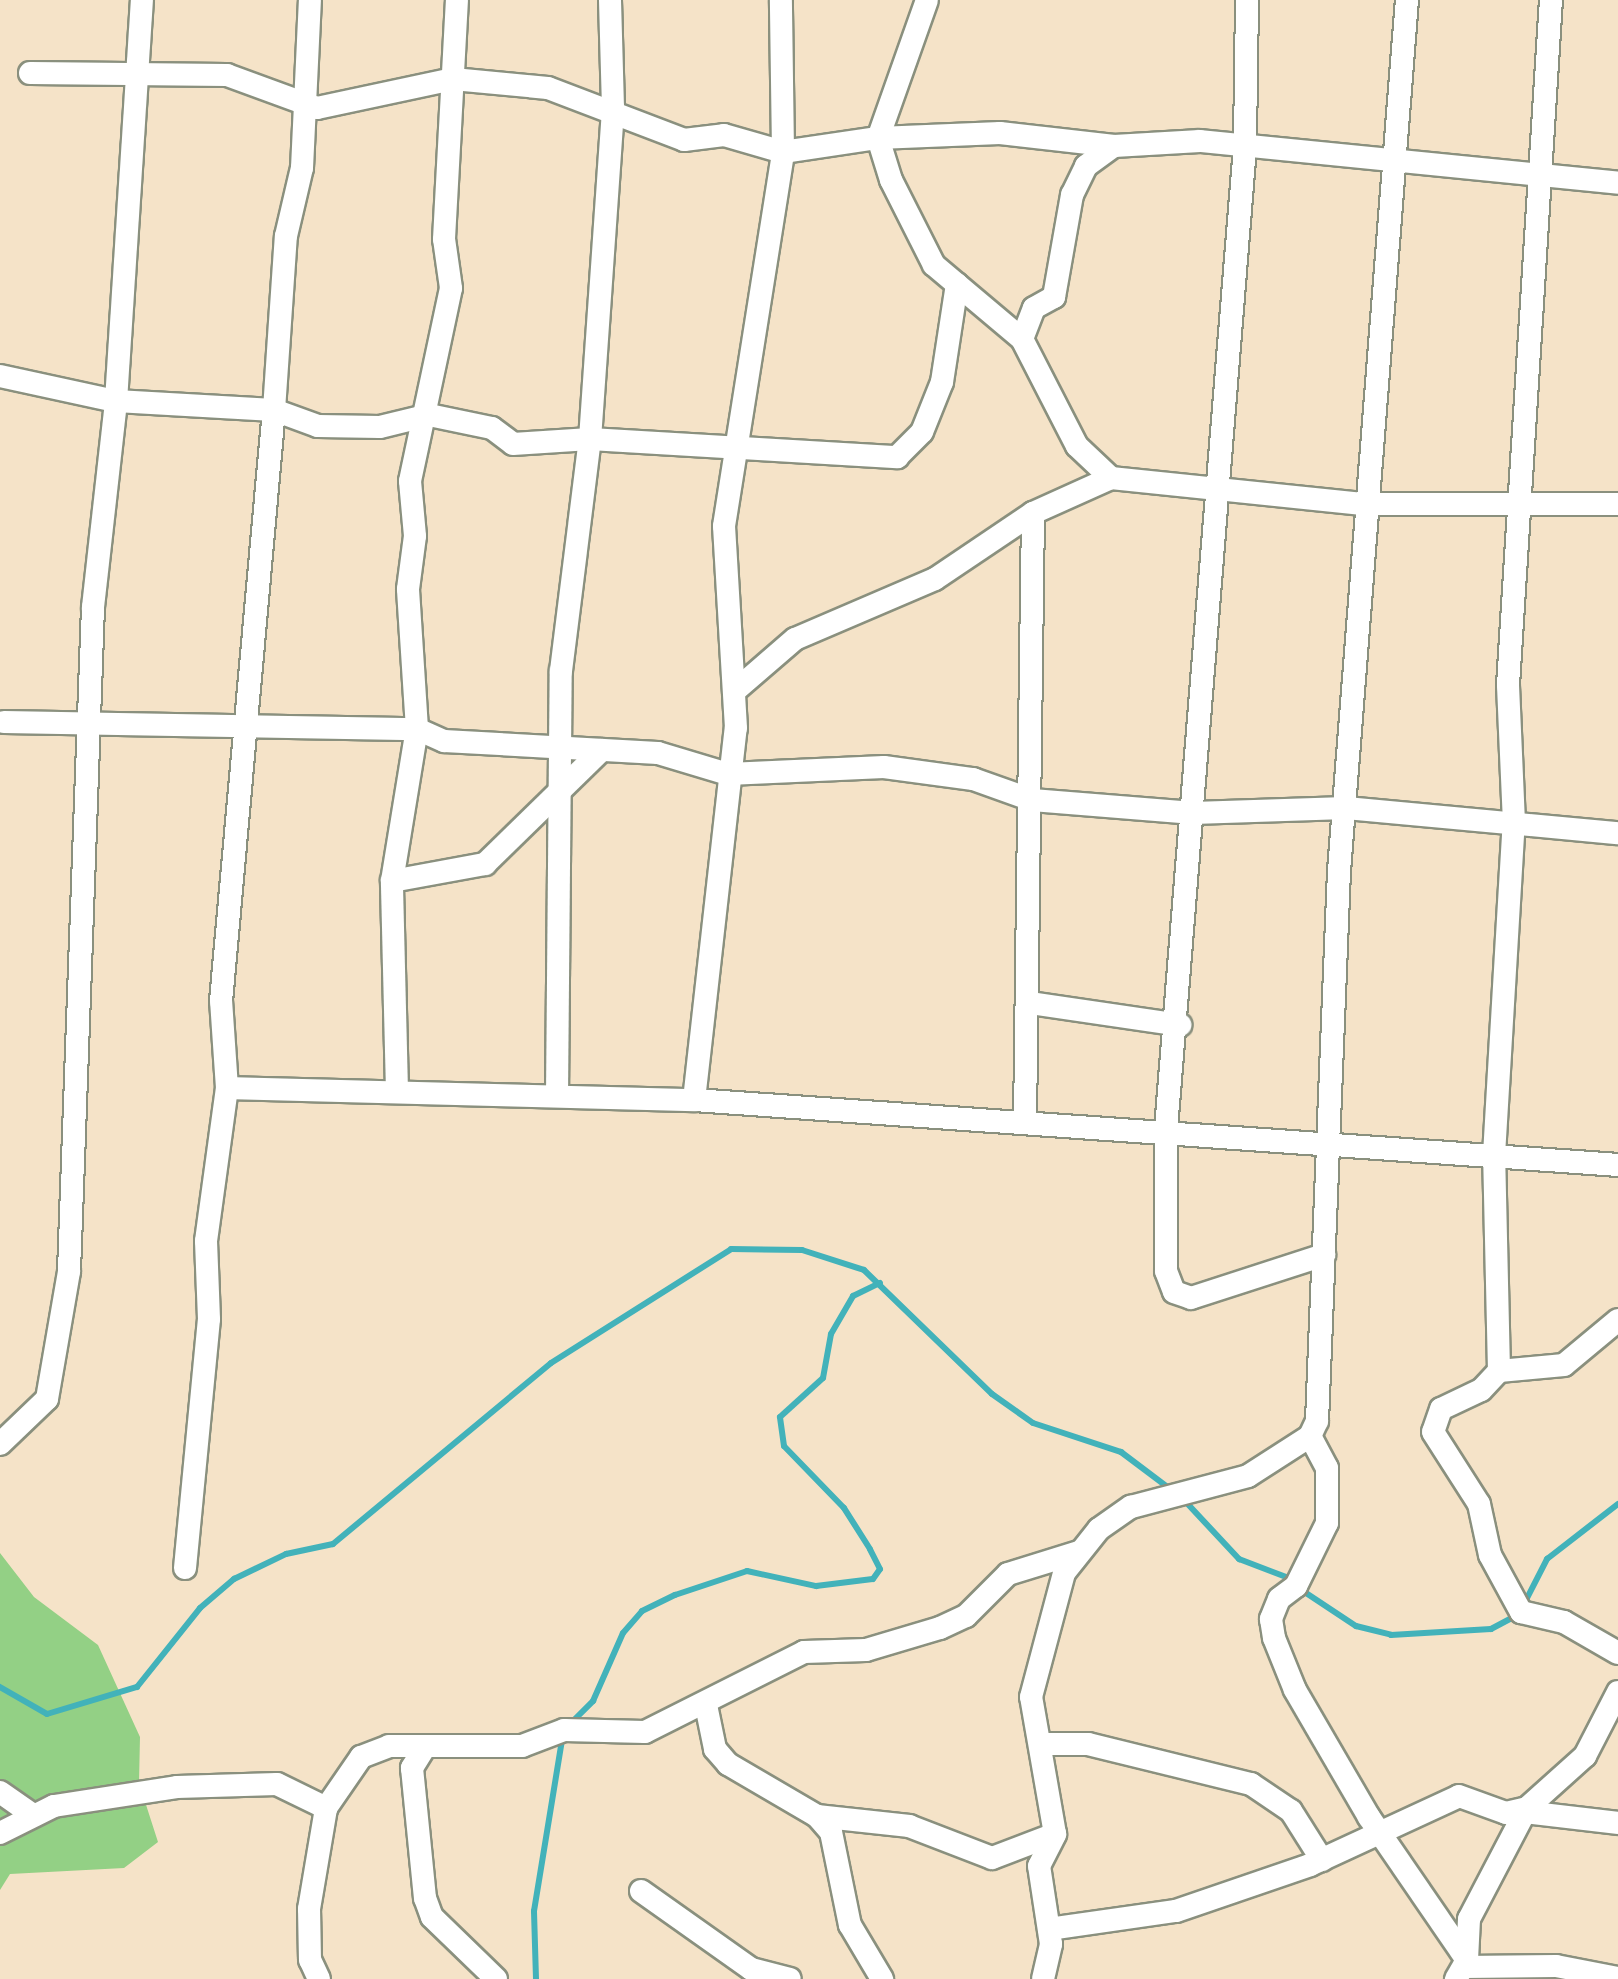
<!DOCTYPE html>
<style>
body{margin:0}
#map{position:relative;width:1618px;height:1979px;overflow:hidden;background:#f5e3c8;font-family:"Playpen Sans",sans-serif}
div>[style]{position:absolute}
.green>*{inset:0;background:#93d085}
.stream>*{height:6px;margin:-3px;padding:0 3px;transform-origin:3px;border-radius:3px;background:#42b2ba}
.roads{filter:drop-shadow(2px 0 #8a907e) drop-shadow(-2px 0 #8a907e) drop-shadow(0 2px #8a907e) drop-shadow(0 -2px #8a907e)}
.street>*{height:22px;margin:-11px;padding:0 11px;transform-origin:11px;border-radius:11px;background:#fff}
span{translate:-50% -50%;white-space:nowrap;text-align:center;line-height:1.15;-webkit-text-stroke:6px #fcf5e5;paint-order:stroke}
</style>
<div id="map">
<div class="green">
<i style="clip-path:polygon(0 1553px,34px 1597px,98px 1645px,140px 1737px,139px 1783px,158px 1842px,124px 1868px,10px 1874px,0 1890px)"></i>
</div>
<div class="stream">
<i style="left:1184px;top:1500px;width:81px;rotate:47deg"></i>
<i style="left:1239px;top:1559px;width:59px;rotate:20.9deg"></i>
<i style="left:1300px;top:1589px;width:67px;rotate:33.5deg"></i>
<i style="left:1356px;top:1626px;width:36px;rotate:14deg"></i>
<i style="left:1391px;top:1635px;width:100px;rotate:-3.4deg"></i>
<i style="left:1491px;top:1629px;width:32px;rotate:-28deg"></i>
<i style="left:1524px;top:1604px;width:51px;rotate:-62.9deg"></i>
<i style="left:1547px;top:1559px;width:90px;rotate:-37.8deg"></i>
<i style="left:0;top:1687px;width:54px;rotate:29.9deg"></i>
<i style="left:47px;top:1714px;width:94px;rotate:-16.7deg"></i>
<i style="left:137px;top:1687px;width:101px;rotate:-51.4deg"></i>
<i style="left:200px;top:1608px;width:45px;rotate:-40.5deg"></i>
<i style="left:234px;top:1579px;width:58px;rotate:-25.7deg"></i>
<i style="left:286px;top:1554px;width:48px;rotate:-12deg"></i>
<i style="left:333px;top:1544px;width:283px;rotate:-39.7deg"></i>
<i style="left:551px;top:1363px;width:213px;rotate:-32.3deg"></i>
<i style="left:731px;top:1249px;width:71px;rotate:0.8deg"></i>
<i style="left:802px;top:1250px;width:65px;rotate:17.9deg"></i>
<i style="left:864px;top:1270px;width:178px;rotate:44.1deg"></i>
<i style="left:992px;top:1394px;width:50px;rotate:35.3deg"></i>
<i style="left:1033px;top:1423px;width:93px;rotate:18.2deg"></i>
<i style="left:1121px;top:1452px;width:65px;rotate:36.9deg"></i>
<i style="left:572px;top:1722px;width:30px;rotate:-45deg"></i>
<i style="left:593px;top:1701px;width:74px;rotate:-66.2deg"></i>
<i style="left:623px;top:1633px;width:29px;rotate:-49deg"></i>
<i style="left:642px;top:1611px;width:37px;rotate:-26deg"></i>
<i style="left:675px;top:1595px;width:76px;rotate:-18.4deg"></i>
<i style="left:747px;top:1571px;width:71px;rotate:12.3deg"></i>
<i style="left:816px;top:1586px;width:57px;rotate:-7deg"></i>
<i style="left:873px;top:1579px;width:12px;rotate:-55deg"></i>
<i style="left:880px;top:1569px;width:22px;rotate:-117deg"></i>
<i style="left:870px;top:1549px;width:49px;rotate:-122.4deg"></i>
<i style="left:844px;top:1508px;width:86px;rotate:-134.1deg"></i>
<i style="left:784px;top:1446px;width:29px;rotate:-98deg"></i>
<i style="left:780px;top:1417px;width:58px;rotate:-42.2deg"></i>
<i style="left:823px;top:1378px;width:45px;rotate:-79.7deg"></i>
<i style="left:831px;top:1334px;width:44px;rotate:-59.9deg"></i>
<i style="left:853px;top:1296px;width:30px;rotate:-26deg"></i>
<i style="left:536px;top:1979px;width:68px;rotate:-91.7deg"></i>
<i style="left:534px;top:1911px;width:179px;rotate:-80.7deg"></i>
</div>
<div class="roads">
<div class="street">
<i style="left:927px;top:0;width:146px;rotate:109.5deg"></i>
<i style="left:878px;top:138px;width:44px;rotate:72.8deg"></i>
<i style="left:891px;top:180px;width:95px;rotate:63.2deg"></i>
<i style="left:934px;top:265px;width:115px;rotate:40.1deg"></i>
<i style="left:1022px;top:339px;width:120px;rotate:62.8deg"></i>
<i style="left:1077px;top:446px;width:47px;rotate:43.3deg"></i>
<i style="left:1247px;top:0;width:147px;rotate:90.8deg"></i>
<i style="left:1245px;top:147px;width:985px;rotate:94.6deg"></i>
<i style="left:1166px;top:1129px;width:142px;rotate:90deg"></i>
<i style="left:1166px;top:1271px;width:22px;rotate:69deg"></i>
<i style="left:1174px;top:1292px;width:18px;rotate:19deg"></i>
<i style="left:1191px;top:1298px;width:140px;rotate:-17.9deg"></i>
<i style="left:30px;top:73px;width:197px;rotate:0.6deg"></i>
<i style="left:227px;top:75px;width:96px;rotate:20.1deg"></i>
<i style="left:317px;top:108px;width:139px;rotate:-12deg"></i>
<i style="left:453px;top:79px;width:95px;rotate:5.4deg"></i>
<i style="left:548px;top:88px;width:146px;rotate:20.9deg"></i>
<i style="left:684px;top:140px;width:40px;rotate:-7.1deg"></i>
<i style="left:724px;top:135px;width:61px;rotate:16.1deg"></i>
<i style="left:783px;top:152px;width:96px;rotate:-8.4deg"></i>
<i style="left:878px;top:138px;width:122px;rotate:-2.3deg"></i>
<i style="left:1000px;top:133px;width:115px;rotate:6.5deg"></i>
<i style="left:1114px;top:146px;width:86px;rotate:-3.3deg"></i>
<i style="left:1200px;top:141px;width:420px;rotate:5.7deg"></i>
<i style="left:1022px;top:339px;width:33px;rotate:-69deg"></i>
<i style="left:1034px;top:308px;width:23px;rotate:-29deg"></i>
<i style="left:1054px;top:297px;width:104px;rotate:-80deg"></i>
<i style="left:1072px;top:195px;width:32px;rotate:-64deg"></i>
<i style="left:1086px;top:166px;width:34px;rotate:-36deg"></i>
<i style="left:0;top:376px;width:119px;rotate:12.2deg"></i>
<i style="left:116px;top:401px;width:158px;rotate:3.3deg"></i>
<i style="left:274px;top:410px;width:174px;rotate:-86.1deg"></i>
<i style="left:286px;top:236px;width:70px;rotate:-76.8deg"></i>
<i style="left:302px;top:168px;width:168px;rotate:-87.3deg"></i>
<i style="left:737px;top:689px;width:77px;rotate:-40.8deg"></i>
<i style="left:795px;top:639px;width:152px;rotate:-23.2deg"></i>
<i style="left:935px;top:579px;width:118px;rotate:-34deg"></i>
<i style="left:1033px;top:513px;width:85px;rotate:-24.2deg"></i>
<i style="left:1111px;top:478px;width:253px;rotate:5.9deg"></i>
<i style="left:1363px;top:504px;width:255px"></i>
<i style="left:4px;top:722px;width:413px;rotate:1deg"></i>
<i style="left:417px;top:729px;width:30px;rotate:24deg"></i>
<i style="left:444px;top:741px;width:214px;rotate:3.2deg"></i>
<i style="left:658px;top:753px;width:73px;rotate:16.7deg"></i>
<i style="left:728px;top:774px;width:156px;rotate:-2.6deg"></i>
<i style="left:884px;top:767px;width:90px;rotate:7.7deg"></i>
<i style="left:973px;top:779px;width:63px;rotate:19.6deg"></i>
<i style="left:1032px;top:800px;width:162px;rotate:4.6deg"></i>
<i style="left:1193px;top:813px;width:153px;rotate:-1.9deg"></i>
<i style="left:1346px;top:808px;width:273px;rotate:5.3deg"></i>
<i style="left:392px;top:881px;width:154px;rotate:-80.7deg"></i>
<i style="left:417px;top:729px;width:140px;rotate:-93.7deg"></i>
<i style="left:408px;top:589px;width:53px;rotate:-82.5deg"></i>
<i style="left:415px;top:536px;width:55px;rotate:-95.2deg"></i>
<i style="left:410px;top:481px;width:197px;rotate:-78deg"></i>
<i style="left:451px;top:288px;width:49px;rotate:-98.1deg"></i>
<i style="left:444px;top:239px;width:239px;rotate:-86.9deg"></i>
<i style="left:1030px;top:1003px;width:152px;rotate:8.3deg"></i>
<i style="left:227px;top:1088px;width:467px;rotate:1.5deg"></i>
<i style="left:694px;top:1100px;width:926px;rotate:4.02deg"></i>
<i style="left:397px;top:1091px;width:210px;rotate:-91.4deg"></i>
<i style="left:392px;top:881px;width:95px;rotate:-10.4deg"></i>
<i style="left:485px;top:864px;width:163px;rotate:-44.3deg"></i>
<i style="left:557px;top:1095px;width:424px;rotate:-89.5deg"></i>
<i style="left:561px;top:671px;width:234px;rotate:-82.9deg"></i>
<i style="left:590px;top:439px;width:332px;rotate:-86deg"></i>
<i style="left:613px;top:108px;width:108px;rotate:-91.6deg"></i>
<i style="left:694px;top:1100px;width:374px;rotate:-83.6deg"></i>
<i style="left:736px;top:728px;width:202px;rotate:-93.4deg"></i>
<i style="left:724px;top:526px;width:379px;rotate:-81deg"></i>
<i style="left:783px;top:152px;width:152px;rotate:-90.8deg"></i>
<i style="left:1025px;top:1122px;width:609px;rotate:-89.25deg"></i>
<i style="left:1618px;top:1320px;width:70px;rotate:140.2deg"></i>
<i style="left:1564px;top:1365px;width:65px;rotate:174.7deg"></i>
<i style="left:1499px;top:1371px;width:26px;rotate:133deg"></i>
<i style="left:1481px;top:1390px;width:44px;rotate:154.6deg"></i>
<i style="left:1441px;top:1409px;width:24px;rotate:109deg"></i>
<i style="left:1433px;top:1432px;width:85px;rotate:57.4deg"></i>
<i style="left:1479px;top:1504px;width:52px;rotate:77.8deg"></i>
<i style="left:1490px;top:1555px;width:65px;rotate:61.5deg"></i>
<i style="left:1521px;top:1612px;width:44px;rotate:13.1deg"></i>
<i style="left:1564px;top:1622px;width:62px;rotate:29.9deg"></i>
<i style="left:1499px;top:1371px;width:216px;rotate:-91.3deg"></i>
<i style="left:1494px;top:1155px;width:333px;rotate:-86.6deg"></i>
<i style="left:1514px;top:823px;width:138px;rotate:-92.5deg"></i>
<i style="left:1508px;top:685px;width:686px;rotate:-86.41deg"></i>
<i style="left:1310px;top:1436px;width:36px;rotate:62deg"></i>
<i style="left:1327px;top:1468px;width:55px;rotate:90deg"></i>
<i style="left:1327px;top:1523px;width:70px;rotate:116.2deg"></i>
<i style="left:1296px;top:1586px;width:21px;rotate:143deg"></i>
<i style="left:1279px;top:1599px;width:22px;rotate:112deg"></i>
<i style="left:1271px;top:1619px;width:19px;rotate:81deg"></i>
<i style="left:1274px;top:1638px;width:56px;rotate:68deg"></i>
<i style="left:1295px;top:1690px;width:147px;rotate:59.8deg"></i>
<i style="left:1369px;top:1817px;width:173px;rotate:55.6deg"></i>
<i style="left:0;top:1444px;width:65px;rotate:-43.8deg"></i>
<i style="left:47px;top:1399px;width:130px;rotate:-80.2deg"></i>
<i style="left:69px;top:1271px;width:664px;rotate:-87.93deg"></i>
<i style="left:93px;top:607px;width:207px;rotate:-83.6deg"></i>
<i style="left:116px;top:401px;width:402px;rotate:-86.3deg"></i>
<i style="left:185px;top:1568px;width:250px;rotate:-84.5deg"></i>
<i style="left:209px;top:1319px;width:78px;rotate:-92.2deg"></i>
<i style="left:206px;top:1241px;width:154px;rotate:-82.2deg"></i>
<i style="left:227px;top:1088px;width:87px;rotate:-93.9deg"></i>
<i style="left:221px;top:1001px;width:593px;rotate:-84.88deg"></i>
<i style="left:274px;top:410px;width:47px;rotate:20deg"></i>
<i style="left:318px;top:426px;width:62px;rotate:0.9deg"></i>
<i style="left:380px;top:427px;width:50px;rotate:-13.8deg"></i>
<i style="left:429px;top:415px;width:64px;rotate:11.7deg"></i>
<i style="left:492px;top:428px;width:26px;rotate:37deg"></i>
<i style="left:513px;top:444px;width:77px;rotate:-3.7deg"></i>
<i style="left:590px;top:439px;width:308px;rotate:3.4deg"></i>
<i style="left:897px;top:457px;width:35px;rotate:-45deg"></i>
<i style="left:922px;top:432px;width:54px;rotate:-68.2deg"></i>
<i style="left:942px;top:382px;width:99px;rotate:-81.3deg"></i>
<i style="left:706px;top:1705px;width:45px;rotate:78.4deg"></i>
<i style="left:715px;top:1749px;width:20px;rotate:49deg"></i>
<i style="left:728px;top:1764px;width:103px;rotate:30.3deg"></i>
<i style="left:817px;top:1816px;width:21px;rotate:49deg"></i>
<i style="left:831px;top:1832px;width:95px;rotate:78.5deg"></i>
<i style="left:850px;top:1925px;width:63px;rotate:59.3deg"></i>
<i style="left:1040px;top:1744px;width:48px"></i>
<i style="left:1088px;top:1744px;width:168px;rotate:13.8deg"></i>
<i style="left:1251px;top:1784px;width:48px;rotate:34deg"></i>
<i style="left:1291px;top:1811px;width:58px;rotate:57.7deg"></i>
<i style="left:425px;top:1747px;width:25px;rotate:122deg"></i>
<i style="left:412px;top:1768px;width:131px;rotate:84.3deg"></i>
<i style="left:425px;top:1898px;width:20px;rotate:70deg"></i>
<i style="left:432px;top:1917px;width:89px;rotate:44.1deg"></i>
<i style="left:0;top:1792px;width:39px;rotate:35deg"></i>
<i style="left:1525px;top:1812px;width:94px;rotate:6.7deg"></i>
<i style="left:817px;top:1816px;width:93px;rotate:6.2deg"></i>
<i style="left:909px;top:1826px;width:89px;rotate:21.1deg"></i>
<i style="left:992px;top:1858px;width:67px;rotate:-20.9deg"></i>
<i style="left:0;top:1833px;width:60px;rotate:-26.6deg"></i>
<i style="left:54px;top:1806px;width:124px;rotate:-8.8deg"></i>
<i style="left:177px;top:1787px;width:100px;rotate:-1.7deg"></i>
<i style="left:277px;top:1784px;width:55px;rotate:26.1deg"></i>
<i style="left:641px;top:1891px;width:135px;rotate:35.3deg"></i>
<i style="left:751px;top:1969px;width:40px;rotate:14.4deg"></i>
<i style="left:1049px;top:1929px;width:128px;rotate:-8.1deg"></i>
<i style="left:1176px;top:1911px;width:142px;rotate:-18.9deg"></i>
<i style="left:1310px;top:1865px;width:164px;rotate:-24.8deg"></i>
<i style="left:1459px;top:1796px;width:50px;rotate:19.9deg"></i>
<i style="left:1506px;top:1813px;width:22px;rotate:-13deg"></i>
<i style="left:1464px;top:1967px;width:92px;rotate:-0.6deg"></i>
<i style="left:1556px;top:1966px;width:63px;rotate:11deg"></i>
<i style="left:319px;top:1979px;width:21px;rotate:-115deg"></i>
<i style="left:310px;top:1960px;width:51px;rotate:-91.1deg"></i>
<i style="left:309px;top:1909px;width:102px;rotate:-80.4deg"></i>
<i style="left:326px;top:1808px;width:62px;rotate:-55.5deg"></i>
<i style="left:361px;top:1757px;width:30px;rotate:-21deg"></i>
<i style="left:389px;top:1746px;width:133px"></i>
<i style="left:522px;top:1746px;width:45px;rotate:-20.9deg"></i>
<i style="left:564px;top:1730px;width:81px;rotate:1.4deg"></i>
<i style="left:645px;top:1732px;width:178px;rotate:-26.7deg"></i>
<i style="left:804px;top:1652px;width:62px;rotate:-1.8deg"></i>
<i style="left:866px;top:1650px;width:77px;rotate:-16.6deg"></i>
<i style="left:940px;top:1628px;width:29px;rotate:-25deg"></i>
<i style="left:966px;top:1616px;width:59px;rotate:-45deg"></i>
<i style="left:1008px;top:1574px;width:74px;rotate:-17.2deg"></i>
<i style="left:1043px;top:1979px;width:36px;rotate:-77deg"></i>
<i style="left:1051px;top:1944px;width:79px;rotate:-98.7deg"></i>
<i style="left:1039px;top:1866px;width:36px;rotate:-63deg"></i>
<i style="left:1055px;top:1834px;width:139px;rotate:-99.9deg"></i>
<i style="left:1031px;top:1697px;width:128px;rotate:-75.1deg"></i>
<i style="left:1064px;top:1573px;width:56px;rotate:-51.5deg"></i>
<i style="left:1099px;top:1529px;width:39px;rotate:-35deg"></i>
<i style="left:1131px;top:1507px;width:121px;rotate:-14.8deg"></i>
<i style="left:1248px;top:1476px;width:74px;rotate:-32.8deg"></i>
<i style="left:1310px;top:1436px;width:17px;rotate:-65deg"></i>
<i style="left:1317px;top:1421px;width:550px;rotate:-87.71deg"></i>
<i style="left:1339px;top:871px;width:874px;rotate:-85.54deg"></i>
<i style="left:1456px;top:1979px;width:22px;rotate:-60deg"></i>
<i style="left:1467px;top:1960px;width:41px;rotate:-87.2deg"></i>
<i style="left:1469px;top:1919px;width:125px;rotate:-62.4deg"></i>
<i style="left:1527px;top:1808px;width:78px;rotate:-41.9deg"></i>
<i style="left:1585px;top:1756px;width:72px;rotate:-62.7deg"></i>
</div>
</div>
</div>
